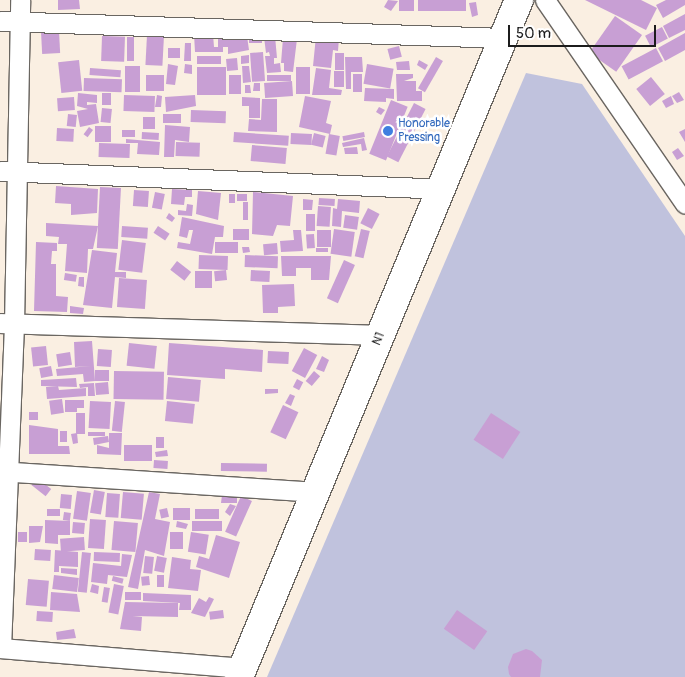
<!DOCTYPE html>
<style>
body{margin:0}
#map{position:relative;width:685px;height:677px;overflow:hidden;background:#faefe2;font-family:Pangolin,sans-serif}
div>[style]{position:absolute}
.industrial>*{inset:0;background:#c0c2dd}
.building>*{inset:0;background:#c89fd4;transform-origin:0 0}
.roads{filter:drop-shadow(1px 0 #6a6661) drop-shadow(-1px 0 #6a6661) drop-shadow(0 1px #6a6661) drop-shadow(0 -1px #6a6661)}
.minor>*{height:19px;margin:-9.5px;padding:0 9.5px;transform-origin:9.5px;border-radius:9.5px;background:#fff}
.trunk>*{height:28px;margin:-14px;padding:0 14px;transform-origin:14px;border-radius:14px;background:#fff}
.dots>*{width:14px;height:14px;translate:-50% -50%;box-sizing:border-box;border:2px solid #fff;border-radius:50%}
span{translate:-50% -50%;white-space:nowrap;text-align:center;line-height:1.15;-webkit-text-stroke:5px #fff;paint-order:stroke}
.shop-label{font-size:12px;color:#366cbe}
.left{translate:0 -50%;text-align:left}
.street-label{font-size:12px;color:#1c1c1c}
.scale{position:absolute;left:508px;top:25px;width:148px;height:22px;box-sizing:border-box;border:2px solid #1c1c1c;border-top:0;padding-left:6px;font-size:15px;line-height:18px;white-space:nowrap;color:#1c1c1c;-webkit-text-stroke:4px #fff;paint-order:stroke}
</style>
<div id="map">
<div class="industrial">
<i style="clip-path:polygon(526px 73px,582px 84px,685px 236px,685px 677px,267px 677px)"></i>
</div>
<div class="building">
<i style="clip-path:polygon(58px 0,79px 0,80px 9px,58px 10px)"></i>
<i style="clip-path:polygon(388px 0,398px 1px,391px 11px,384px 7px)"></i>
<i style="left:399px;top:0;width:15px;height:11px"></i>
<i style="left:418px;top:0;width:48px;height:11px"></i>
<i style="clip-path:polygon(585px 0,641px 0,657px 8px,646px 30px)"></i>
<i style="clip-path:polygon(666px 0,685px 0,685px 5px,663px 18px,656px 5px)"></i>
<i style="clip-path:polygon(476px 2px,478px 15px,472px 17px,469px 3px)"></i>
<i style="clip-path:polygon(685px 14px,685px 30px,669px 38px,663px 26px)"></i>
<i style="left:615px;top:16px;width:33px;height:45px;rotate:35deg"></i>
<i style="left:662px;top:27px;width:13px;height:19px;rotate:63deg"></i>
<i style="left:59px;top:31px;width:22px;height:18px;rotate:87deg"></i>
<i style="clip-path:polygon(685px 33px,685px 50px,665px 61px,658px 48px)"></i>
<i style="clip-path:polygon(194px 34px,213px 34px,214px 47px,218px 47px,218px 35px,247px 36px,249px 50px,228px 54px,228px 47px,223px 47px,223px 52px,195px 52px)"></i>
<i style="left:147px;top:35px;width:17px;height:30px;rotate:3deg"></i>
<i style="left:102px;top:36px;width:23px;height:25px;rotate:2deg"></i>
<i style="clip-path:polygon(275px 36px,277px 58px,274px 58px,274px 64px,280px 63px,281px 72px,267px 73px,265px 56px,270px 56px,269px 52px,266px 53px,264px 37px)"></i>
<i style="clip-path:polygon(316px 36px,339px 38px,338px 51px,333px 50px,331px 68px,313px 66px)"></i>
<i style="left:127px;top:37px;width:7px;height:24px"></i>
<i style="left:249px;top:38px;width:13px;height:5px"></i>
<i style="clip-path:polygon(283px 38px,297px 39px,293px 72px,284px 71px,284px 63px,281px 63px)"></i>
<i style="clip-path:polygon(185px 43px,191px 43px,191px 61px,184px 61px)"></i>
<i style="left:399px;top:46px;width:11px;height:12px;rotate:75deg"></i>
<i style="left:168px;top:48px;width:12px;height:10px"></i>
<i style="left:656px;top:48px;width:15px;height:39px;rotate:62deg"></i>
<i style="left:263px;top:52px;width:29px;height:13px;rotate:86deg"></i>
<i style="left:335px;top:53px;width:9px;height:17px"></i>
<i style="clip-path:polygon(249px 55px,249px 63px,241px 64px,241px 56px)"></i>
<i style="left:197px;top:56px;width:24px;height:8px"></i>
<i style="clip-path:polygon(345px 57px,362px 57px,363px 72px,351px 72px,351px 89px,346px 89px)"></i>
<i style="left:436px;top:57px;width:8px;height:36px;rotate:30deg"></i>
<i style="left:237px;top:58px;width:12px;height:11px;rotate:85deg"></i>
<i style="left:79px;top:60px;width:31px;height:21px;rotate:84deg"></i>
<i style="clip-path:polygon(419px 60px,428px 65px,425px 70px,417px 65px)"></i>
<i style="clip-path:polygon(409px 61px,410px 70px,397px 70px,396px 62px)"></i>
<i style="clip-path:polygon(168px 64px,178px 66px,175px 85px,166px 84px)"></i>
<i style="clip-path:polygon(185px 64px,192px 65px,192px 74px,184px 73px)"></i>
<i style="left:367px;top:64px;width:27px;height:20px;rotate:10deg"></i>
<i style="left:125px;top:66px;width:15px;height:26px"></i>
<i style="clip-path:polygon(242px 66px,249px 66px,251px 82px,243px 83px)"></i>
<i style="left:197px;top:67px;width:29px;height:28px"></i>
<i style="left:296px;top:67px;width:14px;height:27px"></i>
<i style="left:90px;top:68px;width:31px;height:7px;rotate:4deg"></i>
<i style="clip-path:polygon(316px 68px,331px 70px,329px 88px,342px 90px,341px 95px,312px 95px)"></i>
<i style="left:334px;top:71px;width:10px;height:16px"></i>
<i style="left:353px;top:74px;width:9px;height:18px"></i>
<i style="clip-path:polygon(396px 74px,413px 74px,413px 78px,404px 81px,416px 81px,416px 91px,422px 91px,422px 101px,397px 101px)"></i>
<i style="left:146px;top:75px;width:18px;height:16px"></i>
<i style="left:229px;top:75px;width:12px;height:19px"></i>
<i style="left:267px;top:75px;width:24px;height:6px"></i>
<i style="left:651px;top:77px;width:22px;height:19px;rotate:51deg"></i>
<i style="left:84px;top:78px;width:38px;height:13px;rotate:2deg"></i>
<i style="left:292px;top:81px;width:15px;height:28px;rotate:86deg"></i>
<i style="clip-path:polygon(254px 83px,260px 83px,260px 91px,253px 91px)"></i>
<i style="clip-path:polygon(245px 85px,250px 85px,251px 93px,245px 93px)"></i>
<i style="clip-path:polygon(365px 88px,394px 89px,394px 99px,386px 98px,386px 102px,364px 101px)"></i>
<i style="clip-path:polygon(679px 92px,684px 100px,677px 103px,672px 96px)"></i>
<i style="clip-path:polygon(78px 93px,97px 95px,97px 103px,87px 102px,87px 105px,96px 104px,99px 123px,80px 127px,77px 111px,88px 109px,77px 106px)"></i>
<i style="left:102px;top:93px;width:9px;height:12px"></i>
<i style="left:124px;top:95px;width:31px;height:16px;rotate:2deg"></i>
<i style="clip-path:polygon(157px 95px,162px 96px,161px 107px,155px 107px)"></i>
<i style="clip-path:polygon(195px 95px,196px 106px,166px 112px,165px 97px)"></i>
<i style="clip-path:polygon(305px 96px,331px 101px,326px 123px,332px 125px,330px 134px,299px 127px)"></i>
<i style="clip-path:polygon(671px 96px,674px 104px,666px 108px,662px 101px)"></i>
<i style="left:74px;top:97px;width:13px;height:17px;rotate:86deg"></i>
<i style="clip-path:polygon(242px 97px,260px 98px,260px 118px,249px 118px,249px 106px,242px 106px)"></i>
<i style="clip-path:polygon(262px 99px,277px 99px,277px 132px,248px 131px,249px 119px,261px 120px)"></i>
<i style="left:391px;top:100px;width:18px;height:58px;rotate:22deg"></i>
<i style="left:414px;top:103px;width:13px;height:60px;rotate:27deg"></i>
<i style="clip-path:polygon(379px 107px,385px 110px,381px 115px,376px 112px)"></i>
<i style="left:102px;top:108px;width:10px;height:14px;rotate:6deg"></i>
<i style="left:191px;top:110px;width:35px;height:12px;rotate:2deg"></i>
<i style="left:68px;top:114px;width:9px;height:12px;rotate:6deg"></i>
<i style="left:163px;top:114px;width:18px;height:9px"></i>
<i style="left:143px;top:117px;width:12px;height:12px"></i>
<i style="clip-path:polygon(165px 125px,190px 127px,189px 142px,175px 140px,174px 157px,164px 157px)"></i>
<i style="left:95px;top:126px;width:16px;height:16px"></i>
<i style="left:89px;top:127px;width:5px;height:9px;rotate:37deg"></i>
<i style="left:57px;top:128px;width:17px;height:13px;rotate:3deg"></i>
<i style="clip-path:polygon(685px 129px,685px 142px,679px 132px)"></i>
<i style="left:122px;top:130px;width:13px;height:7px"></i>
<i style="left:142px;top:132px;width:17px;height:7px;rotate:3deg"></i>
<i style="left:234px;top:132px;width:55px;height:10px;rotate:4deg"></i>
<i style="left:364px;top:132px;width:5px;height:22px;rotate:79deg"></i>
<i style="left:291px;top:133px;width:21px;height:11px;rotate:3deg"></i>
<i style="left:314px;top:133px;width:12px;height:12px;rotate:14deg"></i>
<i style="left:329px;top:134px;width:11px;height:20px;rotate:10deg"></i>
<i style="clip-path:polygon(364px 138px,367px 150px,362px 151px,361px 144px,343px 147px,342px 143px)"></i>
<i style="clip-path:polygon(126px 139px,160px 142px,159px 155px,137px 154px,138px 143px,126px 143px)"></i>
<i style="left:176px;top:142px;width:24px;height:14px;rotate:2deg"></i>
<i style="left:99px;top:143px;width:31px;height:14px;rotate:2deg"></i>
<i style="left:252px;top:145px;width:35px;height:16px;rotate:5deg"></i>
<i style="clip-path:polygon(357px 147px,358px 154px,345px 154px,344px 148px)"></i>
<i style="clip-path:polygon(678px 148px,684px 156px,677px 160px,672px 152px)"></i>
<i style="clip-path:polygon(56px 186px,98px 189px,97px 213px,71px 215px,71px 204px,55px 203px)"></i>
<i style="left:100px;top:187px;width:21px;height:61px;rotate:3deg"></i>
<i style="clip-path:polygon(172px 189px,192px 190px,192px 197px,185px 197px,184px 205px,171px 204px)"></i>
<i style="left:134px;top:190px;width:15px;height:16px;rotate:4deg"></i>
<i style="clip-path:polygon(198px 191px,221px 193px,218px 220px,196px 214px)"></i>
<i style="left:155px;top:192px;width:10px;height:16px;rotate:11deg"></i>
<i style="clip-path:polygon(253px 192px,293px 196px,290px 226px,277px 225px,273px 236px,252px 234px)"></i>
<i style="left:229px;top:194px;width:6px;height:9px"></i>
<i style="left:237px;top:194px;width:10px;height:7px"></i>
<i style="left:319px;top:198px;width:16px;height:7px;rotate:4deg"></i>
<i style="clip-path:polygon(303px 199px,313px 200px,312px 210px,303px 210px)"></i>
<i style="clip-path:polygon(338px 199px,360px 201px,359px 213px,342px 211px,341px 227px,332px 226px,333px 208px,337px 209px)"></i>
<i style="left:243px;top:202px;width:5px;height:18px"></i>
<i style="clip-path:polygon(187px 204px,193px 205px,192px 216px,178px 215px,178px 210px,186px 211px)"></i>
<i style="left:318px;top:206px;width:13px;height:20px;rotate:4deg"></i>
<i style="left:368px;top:208px;width:13px;height:17px;rotate:27deg"></i>
<i style="clip-path:polygon(169px 213px,175px 218px,172px 222px,166px 218px)"></i>
<i style="left:306px;top:214px;width:9px;height:17px"></i>
<i style="left:345px;top:215px;width:14px;height:13px;rotate:8deg"></i>
<i style="clip-path:polygon(182px 217px,224px 226px,223px 237px,215px 237px,212px 254px,177px 248px,178px 242px,190px 244px,193px 230px,189px 230px,187px 238px,179px 236px)"></i>
<i style="clip-path:polygon(46px 223px,98px 226px,93px 249px,88px 249px,87px 273px,65px 271px,67px 244px,58px 244px,59px 237px,46px 236px)"></i>
<i style="left:122px;top:226px;width:26px;height:11px;rotate:4deg"></i>
<i style="left:158px;top:226px;width:14px;height:8px;rotate:34deg"></i>
<i style="left:249px;top:229px;width:11px;height:16px;rotate:90deg"></i>
<i style="left:334px;top:229px;width:21px;height:25px;rotate:8deg"></i>
<i style="left:361px;top:229px;width:9px;height:28px;rotate:13deg"></i>
<i style="clip-path:polygon(293px 230px,301px 230px,303px 251px,281px 252px,280px 241px,294px 240px)"></i>
<i style="left:317px;top:230px;width:14px;height:17px"></i>
<i style="left:314px;top:234px;width:14px;height:8px;rotate:86deg"></i>
<i style="left:122px;top:240px;width:24px;height:30px;rotate:7deg"></i>
<i style="clip-path:polygon(36px 242px,57px 243px,57px 251px,52px 251px,51px 264px,56px 264px,56px 296px,68px 297px,67px 312px,34px 311px)"></i>
<i style="left:215px;top:242px;width:23px;height:11px"></i>
<i style="left:277px;top:243px;width:11px;height:14px;rotate:85deg"></i>
<i style="clip-path:polygon(242px 247px,249px 247px,250px 252px,243px 253px)"></i>
<i style="left:328px;top:248px;width:4px;height:12px;rotate:90deg"></i>
<i style="clip-path:polygon(92px 250px,117px 253px,115px 272px,126px 272px,126px 278px,115px 277px,112px 308px,83px 305px)"></i>
<i style="left:199px;top:255px;width:29px;height:14px;rotate:2deg"></i>
<i style="left:245px;top:255px;width:33px;height:12px;rotate:2deg"></i>
<i style="clip-path:polygon(281px 256px,331px 256px,329px 280px,311px 280px,311px 268px,296px 268px,296px 276px,282px 276px)"></i>
<i style="left:344px;top:260px;width:12px;height:42px;rotate:24deg"></i>
<i style="left:177px;top:261px;width:18px;height:11px;rotate:38deg"></i>
<i style="left:226px;top:270px;width:10px;height:12px;rotate:84deg"></i>
<i style="left:251px;top:270px;width:19px;height:11px;rotate:3deg"></i>
<i style="left:195px;top:271px;width:17px;height:17px"></i>
<i style="left:65px;top:273px;width:12px;height:7px;rotate:9deg"></i>
<i style="clip-path:polygon(79px 277px,84px 277px,84px 287px,78px 286px)"></i>
<i style="left:119px;top:278px;width:28px;height:29px;rotate:4deg"></i>
<i style="clip-path:polygon(294px 284px,295px 306px,278px 307px,278px 313px,263px 313px,262px 285px)"></i>
<i style="clip-path:polygon(70px 306px,84px 308px,83px 314px,70px 313px)"></i>
<i style="clip-path:polygon(92px 341px,95px 381px,84px 382px,83px 374px,57px 376px,56px 369px,91px 366px,75px 367px,74px 342px)"></i>
<i style="left:129px;top:343px;width:28px;height:23px;rotate:6deg"></i>
<i style="clip-path:polygon(169px 343px,263px 350px,262px 372px,225px 369px,225px 379px,167px 375px)"></i>
<i style="left:46px;top:346px;width:19px;height:15px;rotate:84deg"></i>
<i style="left:304px;top:348px;width:15px;height:26px;rotate:28deg"></i>
<i style="left:98px;top:349px;width:14px;height:17px;rotate:4deg"></i>
<i style="left:268px;top:351px;width:21px;height:12px;rotate:3deg"></i>
<i style="left:70px;top:352px;width:13px;height:14px;rotate:81deg"></i>
<i style="clip-path:polygon(322px 356px,329px 360px,324px 372px,316px 369px)"></i>
<i style="left:51px;top:366px;width:10px;height:12px;rotate:79deg"></i>
<i style="left:109px;top:370px;width:11px;height:14px;rotate:90deg"></i>
<i style="left:114px;top:371px;width:50px;height:28px;rotate:1deg"></i>
<i style="left:314px;top:371px;width:8px;height:13px;rotate:40deg"></i>
<i style="left:168px;top:377px;width:33px;height:22px;rotate:5deg"></i>
<i style="clip-path:polygon(76px 378px,77px 387px,41px 386px,41px 380px)"></i>
<i style="left:297px;top:379px;width:7px;height:9px;rotate:27deg"></i>
<i style="left:108px;top:382px;width:12px;height:13px;rotate:85deg"></i>
<i style="clip-path:polygon(94px 383px,95px 396px,88px 396px,88px 387px,80px 388px,79px 384px)"></i>
<i style="clip-path:polygon(58px 386px,59px 390px,86px 388px,86px 396px,47px 399px,46px 387px)"></i>
<i style="clip-path:polygon(265px 389px,278px 389px,278px 393px,265px 394px)"></i>
<i style="clip-path:polygon(290px 394px,295px 396px,291px 406px,285px 403px)"></i>
<i style="left:62px;top:399px;width:14px;height:13px;rotate:82deg"></i>
<i style="clip-path:polygon(65px 400px,84px 400px,84px 408px,77px 408px,77px 412px,65px 412px)"></i>
<i style="left:90px;top:401px;width:21px;height:27px;rotate:3deg"></i>
<i style="left:115px;top:401px;width:10px;height:30px;rotate:6deg"></i>
<i style="left:167px;top:401px;width:28px;height:20px;rotate:6deg"></i>
<i style="left:283px;top:405px;width:17px;height:30px;rotate:25deg"></i>
<i style="left:29px;top:412px;width:9px;height:8px"></i>
<i style="left:76px;top:413px;width:9px;height:21px"></i>
<i style="left:491px;top:413px;width:35px;height:32px;rotate:33deg"></i>
<i style="clip-path:polygon(29px 425px,58px 429px,58px 446px,69px 446px,70px 454px,29px 454px)"></i>
<i style="left:60px;top:431px;width:7px;height:11px"></i>
<i style="left:88px;top:432px;width:17px;height:4px"></i>
<i style="clip-path:polygon(77px 433px,78px 443px,73px 444px,71px 434px)"></i>
<i style="clip-path:polygon(109px 433px,122px 433px,121px 455px,97px 454px,97px 445px,109px 448px)"></i>
<i style="clip-path:polygon(108px 436px,109px 442px,94px 445px,93px 438px)"></i>
<i style="left:156px;top:437px;width:8px;height:11px"></i>
<i style="left:124px;top:445px;width:28px;height:16px"></i>
<i style="clip-path:polygon(167px 450px,168px 456px,156px 457px,155px 452px)"></i>
<i style="left:154px;top:460px;width:14px;height:8px;rotate:4deg"></i>
<i style="left:221px;top:463px;width:46px;height:8px;rotate:1deg"></i>
<i style="left:37px;top:478px;width:18px;height:9px;rotate:38deg"></i>
<i style="left:94px;top:490px;width:11px;height:23px;rotate:10deg"></i>
<i style="left:77px;top:491px;width:14px;height:28px;rotate:8deg"></i>
<i style="left:123px;top:492px;width:21px;height:26px;rotate:5deg"></i>
<i style="clip-path:polygon(149px 492px,160px 494px,155px 519px,170px 522px,164px 556px,145px 550px,138px 589px,128px 587px)"></i>
<i style="left:107px;top:493px;width:13px;height:24px;rotate:4deg"></i>
<i style="left:61px;top:494px;width:11px;height:14px;rotate:5deg"></i>
<i style="clip-path:polygon(222px 495px,237px 496px,237px 503px,221px 503px)"></i>
<i style="left:241px;top:496px;width:12px;height:39px;rotate:24deg"></i>
<i style="clip-path:polygon(230px 504px,236px 506px,230px 516px,225px 512px)"></i>
<i style="left:167px;top:508px;width:9px;height:8px;rotate:77deg"></i>
<i style="left:190px;top:508px;width:12px;height:17px;rotate:90deg"></i>
<i style="left:60px;top:509px;width:7px;height:13px;rotate:90deg"></i>
<i style="left:195px;top:509px;width:24px;height:10px"></i>
<i style="left:64px;top:512px;width:7px;height:8px;rotate:8deg"></i>
<i style="left:90px;top:519px;width:16px;height:29px;rotate:4deg"></i>
<i style="clip-path:polygon(45px 520px,70px 521px,70px 535px,58px 535px,58px 544px,45px 543px)"></i>
<i style="left:114px;top:521px;width:24px;height:29px;rotate:5deg"></i>
<i style="clip-path:polygon(177px 521px,188px 524px,186px 529px,176px 527px)"></i>
<i style="left:192px;top:521px;width:30px;height:10px"></i>
<i style="left:73px;top:522px;width:12px;height:11px;rotate:5deg"></i>
<i style="clip-path:polygon(29px 526px,43px 526px,40px 542px,29px 543px)"></i>
<i style="left:18px;top:532px;width:9px;height:10px"></i>
<i style="left:170px;top:532px;width:13px;height:17px"></i>
<i style="left:191px;top:532px;width:18px;height:20px;rotate:9deg"></i>
<i style="clip-path:polygon(216px 535px,240px 542px,229px 578px,196px 567px,199px 556px,209px 559px)"></i>
<i style="left:84px;top:537px;width:13px;height:24px;rotate:86deg"></i>
<i style="left:35px;top:549px;width:16px;height:11px;rotate:4deg"></i>
<i style="clip-path:polygon(55px 550px,78px 552px,78px 567px,59px 566px,59px 572px,54px 572px)"></i>
<i style="left:82px;top:552px;width:9px;height:40px;rotate:6deg"></i>
<i style="left:94px;top:552px;width:26px;height:9px;rotate:2deg"></i>
<i style="clip-path:polygon(122px 554px,132px 555px,127px 577px,108px 575px,107px 584px,91px 582px,93px 563px,121px 566px)"></i>
<i style="left:145px;top:556px;width:9px;height:17px;rotate:6deg"></i>
<i style="left:157px;top:556px;width:10px;height:15px;rotate:11deg"></i>
<i style="clip-path:polygon(172px 557px,191px 560px,190px 569px,201px 570px,198px 591px,168px 588px)"></i>
<i style="clip-path:polygon(61px 568px,77px 569px,77px 575px,61px 573px)"></i>
<i style="left:54px;top:575px;width:25px;height:14px;rotate:7deg"></i>
<i style="left:157px;top:575px;width:7px;height:12px"></i>
<i style="left:113px;top:576px;width:11px;height:5px;rotate:15deg"></i>
<i style="left:149px;top:576px;width:9px;height:8px;rotate:84deg"></i>
<i style="left:28px;top:579px;width:21px;height:26px;rotate:5deg"></i>
<i style="clip-path:polygon(92px 584px,99px 586px,98px 594px,90px 592px)"></i>
<i style="left:114px;top:584px;width:10px;height:29px;rotate:11deg"></i>
<i style="left:104px;top:587px;width:6px;height:15px;rotate:9deg"></i>
<i style="clip-path:polygon(51px 592px,77px 594px,80px 612px,50px 610px)"></i>
<i style="left:125px;top:592px;width:16px;height:8px"></i>
<i style="clip-path:polygon(143px 593px,191px 595px,191px 610px,179px 610px,180px 603px,143px 601px)"></i>
<i style="clip-path:polygon(209px 597px,214px 599px,205px 617px,191px 613px,199px 598px,206px 602px)"></i>
<i style="clip-path:polygon(125px 602px,178px 603px,178px 617px,133px 616px,142px 617px,141px 631px,120px 629px)"></i>
<i style="left:223px;top:610px;width:8px;height:14px;rotate:83deg"></i>
<i style="left:457px;top:610px;width:37px;height:23px;rotate:35deg"></i>
<i style="left:37px;top:611px;width:16px;height:10px;rotate:4deg"></i>
<i style="clip-path:polygon(74px 629px,76px 638px,57px 640px,56px 632px)"></i>
<i style="clip-path:polygon(526px 649px,532px 651px,542px 660px,540px 677px,511px 677px,509px 674px,508px 667px,513px 654px)"></i>
</div>
<div class="roads">
<div class="minor">
<i style="left:545px;top:0;width:247px;rotate:55.5deg"></i>
<i style="left:0;top:21px;width:505px;rotate:1.93deg"></i>
<i style="left:0;top:171px;width:441px;rotate:2.3deg"></i>
<i style="left:0;top:323px;width:381px;rotate:1.8deg"></i>
<i style="left:0;top:471px;width:316px;rotate:3.8deg"></i>
<i style="left:0;top:648px;width:244px;rotate:4.7deg"></i>
<i style="left:1px;top:648px;width:324px;rotate:-87.7deg"></i>
<i style="left:14px;top:324px;width:324px;rotate:-88.9deg"></i>
</div>
<div class="trunk">
<i style="left:239px;top:677px;width:733px;rotate:-67.53deg"></i>
</div>
</div>
<div class="dots">
<i style="left:388px;top:131px;background:#3f7fe0"></i>
</div>
<div class="shop-label">
<span class="left" style="left:398px;top:131px">Honorable<br>Pressing</span>
</div>
<div class="street-label">
<span style="left:379px;top:339px;rotate:-67deg">N1</span>
</div>
<div class="scale">50 m</div>
</div>
